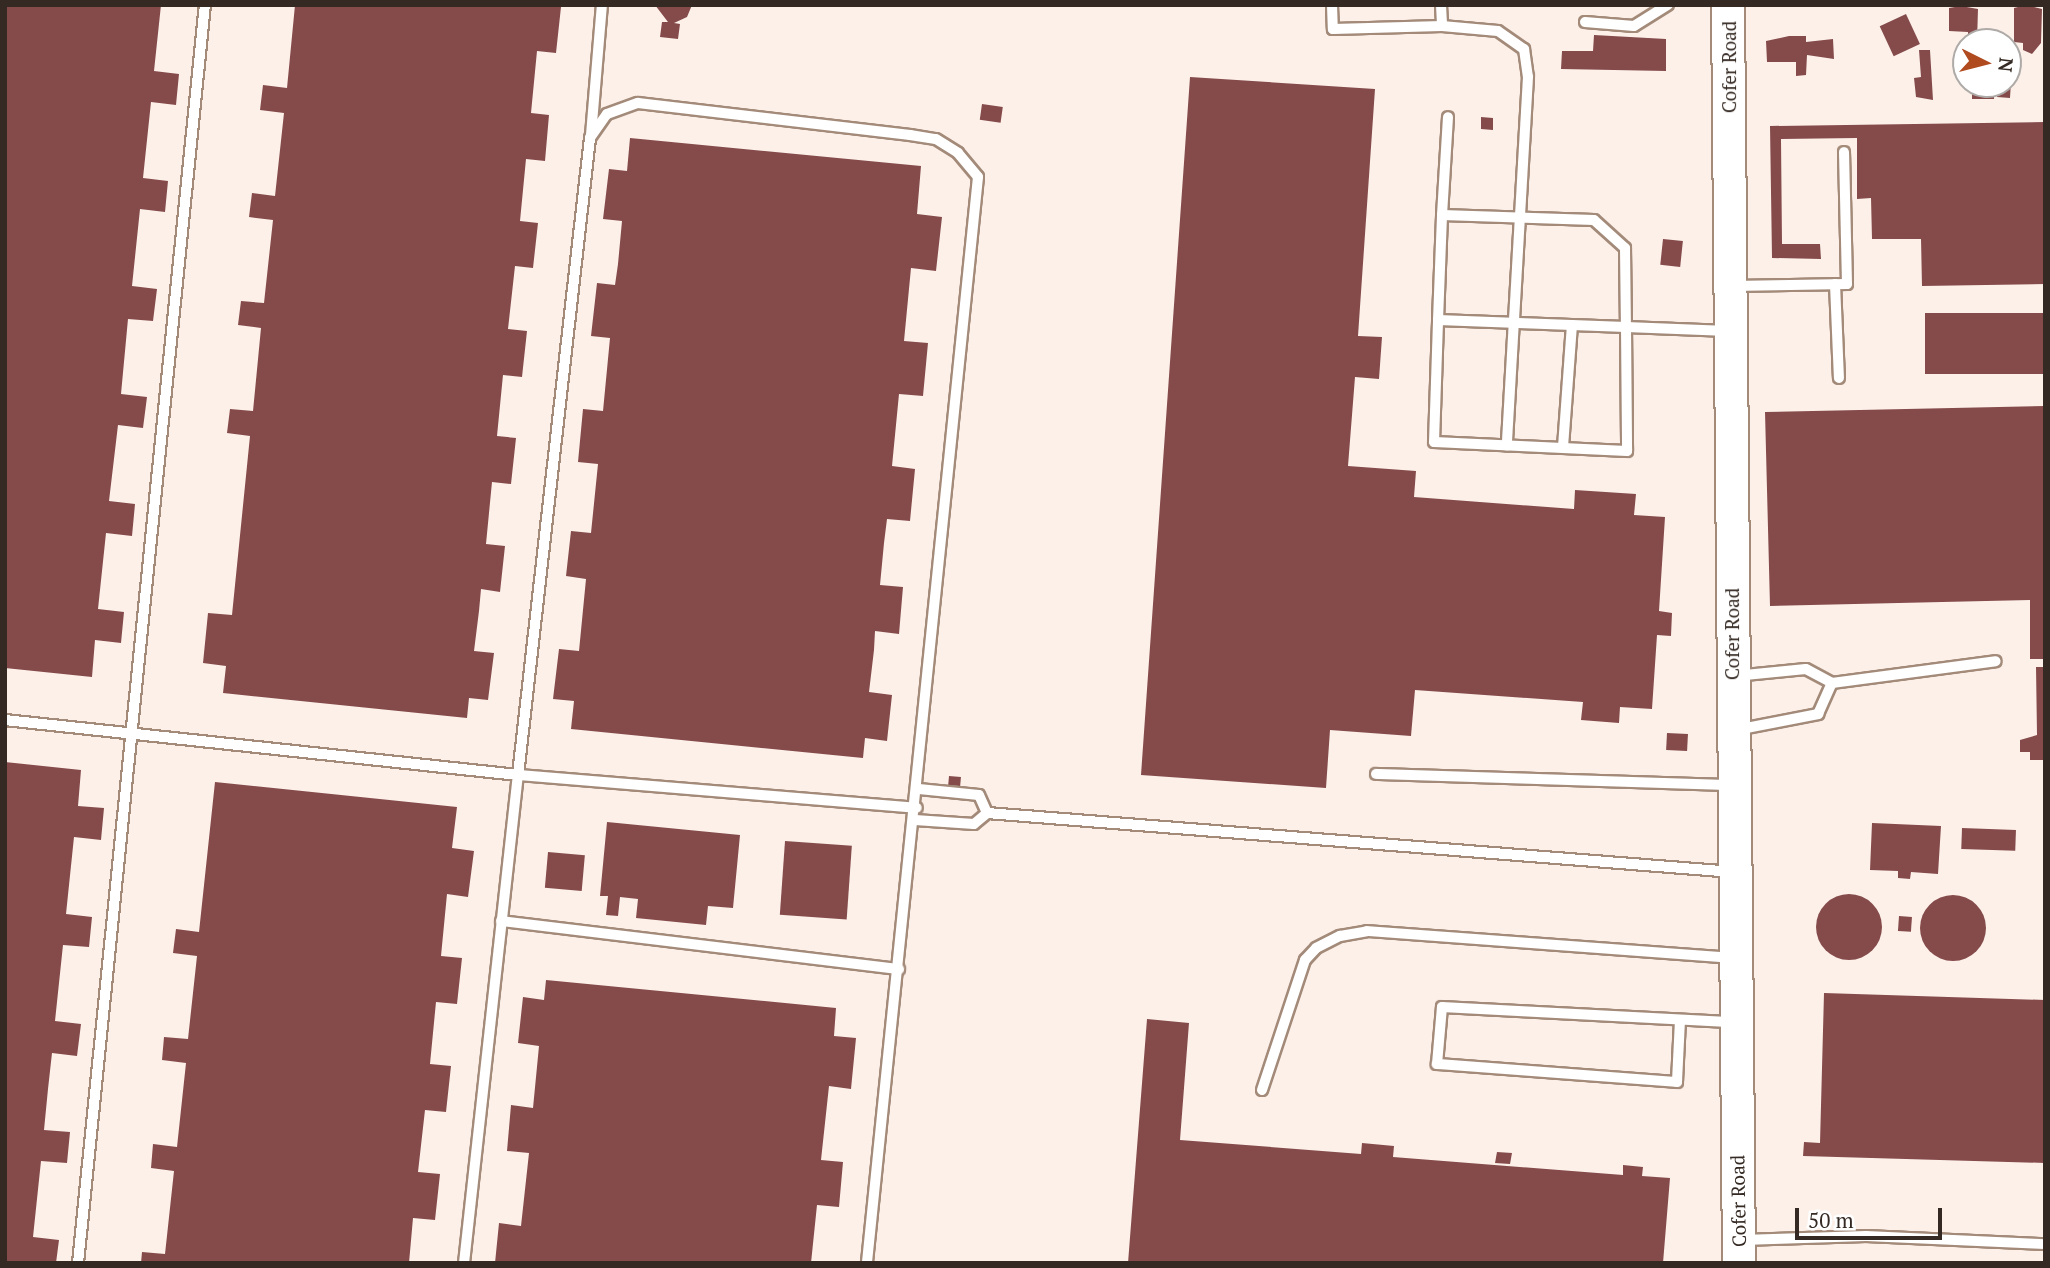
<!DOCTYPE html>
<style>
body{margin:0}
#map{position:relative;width:2050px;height:1268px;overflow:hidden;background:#fcf0e9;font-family:"PT Serif",serif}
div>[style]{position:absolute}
.building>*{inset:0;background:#854b4b;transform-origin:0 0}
.round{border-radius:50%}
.roads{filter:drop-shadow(2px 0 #a38a79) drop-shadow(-2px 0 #a38a79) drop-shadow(0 2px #a38a79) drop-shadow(0 -2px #a38a79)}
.lane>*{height:10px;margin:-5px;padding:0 5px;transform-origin:5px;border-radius:5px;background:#fff}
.secondary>*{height:32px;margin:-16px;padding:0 16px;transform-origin:16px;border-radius:16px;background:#fff}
span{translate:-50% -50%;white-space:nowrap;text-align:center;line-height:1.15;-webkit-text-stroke:7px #fff;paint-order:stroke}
.street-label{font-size:19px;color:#352a23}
.frame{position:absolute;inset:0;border:7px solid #352a23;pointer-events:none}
.north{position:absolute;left:1952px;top:28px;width:70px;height:70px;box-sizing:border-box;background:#fff;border:2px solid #aeaaa7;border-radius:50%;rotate:96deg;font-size:19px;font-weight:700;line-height:28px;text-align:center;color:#352a23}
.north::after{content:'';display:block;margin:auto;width:24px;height:32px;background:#b04a1f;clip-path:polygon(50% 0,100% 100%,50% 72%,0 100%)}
.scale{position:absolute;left:1795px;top:1208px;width:147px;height:32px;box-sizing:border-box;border:4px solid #352a23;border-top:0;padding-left:9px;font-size:21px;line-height:24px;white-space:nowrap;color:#352a23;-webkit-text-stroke:5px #fff;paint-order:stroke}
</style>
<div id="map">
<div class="building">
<i style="clip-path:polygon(5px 5px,161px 5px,154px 71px,179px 74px,176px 105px,151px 102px,143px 178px,168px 181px,165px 212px,140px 209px,132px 286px,157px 289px,153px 321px,128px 319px,121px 394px,147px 397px,143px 428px,118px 425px,109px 501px,135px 504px,132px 536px,106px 533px,98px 609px,124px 612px,121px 643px,95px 640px,92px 677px,5px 668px)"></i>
<i style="clip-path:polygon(295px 5px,561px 7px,556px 53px,537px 51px,531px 113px,549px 115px,545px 161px,526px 159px,520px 221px,538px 223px,533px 268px,515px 266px,508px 329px,527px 331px,522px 377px,503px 375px,497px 436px,516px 438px,511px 484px,492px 482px,486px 544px,505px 546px,500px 592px,481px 589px,479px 611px,474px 651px,494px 653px,488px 700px,469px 698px,467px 718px,223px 693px,226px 666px,203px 663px,208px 613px,232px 615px,250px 436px,227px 433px,230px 409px,253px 411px,261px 328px,238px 325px,241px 301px,264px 303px,273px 220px,249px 217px,252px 193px,275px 196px,284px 113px,260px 110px,263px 85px,287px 88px)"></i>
<i style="clip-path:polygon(655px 5px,692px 5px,687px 17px,674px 23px,680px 24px,678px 39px,660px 37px,662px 22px,668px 22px)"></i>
<i style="clip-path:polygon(2026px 5px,2042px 9px,2041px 43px,2032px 54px,2023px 50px,2023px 43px,2014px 42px,2014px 8px)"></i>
<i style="clip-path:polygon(1961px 6px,1978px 9px,1977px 42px,1968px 42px,1968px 32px,1949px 31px,1949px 8px)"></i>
<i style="left:1906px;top:14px;width:33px;height:29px;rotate:65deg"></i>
<i style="clip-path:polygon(1594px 35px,1666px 39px,1666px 71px,1561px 69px,1562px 51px,1593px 51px)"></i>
<i style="clip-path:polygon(1789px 36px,1806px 36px,1806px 42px,1833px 39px,1834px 59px,1807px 55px,1806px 75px,1796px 76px,1796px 62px,1767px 62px,1766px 41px)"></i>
<i style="clip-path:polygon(1919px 50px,1930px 50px,1933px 100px,1916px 97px,1914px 78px,1921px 77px)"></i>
<i style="clip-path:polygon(2008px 65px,2012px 65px,2010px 98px,1997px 97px,1998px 84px,2008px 84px)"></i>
<i style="clip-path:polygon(1190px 77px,1375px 89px,1358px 336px,1382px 337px,1379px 379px,1355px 377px,1348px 466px,1416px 471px,1414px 497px,1574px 509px,1575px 490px,1636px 494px,1634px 515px,1665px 517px,1659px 611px,1672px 613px,1671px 636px,1657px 635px,1652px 709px,1620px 707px,1619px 723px,1581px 720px,1583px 702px,1415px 690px,1411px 736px,1330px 730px,1326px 788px,1141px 775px)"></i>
<i style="left:1972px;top:84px;width:22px;height:15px"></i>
<i style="left:982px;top:104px;width:21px;height:16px;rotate:8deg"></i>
<i style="clip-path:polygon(1481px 117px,1493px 118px,1493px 130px,1481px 129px)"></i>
<i style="clip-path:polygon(2045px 122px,2045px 284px,1922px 286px,1921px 239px,1872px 239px,1871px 198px,1857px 199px,1857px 138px,1781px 139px,1782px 244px,1820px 244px,1821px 259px,1772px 258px,1770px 126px)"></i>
<i style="clip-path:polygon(630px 138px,921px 166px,917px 214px,942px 217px,936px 271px,911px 268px,904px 341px,928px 343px,923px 396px,899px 394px,892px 466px,915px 469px,910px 521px,887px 519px,884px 543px,880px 585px,903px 587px,899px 634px,875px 631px,874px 650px,869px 692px,892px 695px,887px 741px,865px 738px,863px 758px,571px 729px,574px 701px,553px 699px,559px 649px,579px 651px,586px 579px,566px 576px,571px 531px,591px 533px,598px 464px,578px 462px,583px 409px,603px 411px,610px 338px,591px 336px,597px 283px,615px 285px,618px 264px,622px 221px,603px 219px,609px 169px,627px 171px)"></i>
<i style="left:1663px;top:239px;width:20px;height:26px;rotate:6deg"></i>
<i style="left:2045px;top:313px;width:61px;height:120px;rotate:90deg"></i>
<i style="clip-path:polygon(2045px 406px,2045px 659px,2030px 659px,2030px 600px,1770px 606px,1765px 412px)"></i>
<i style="clip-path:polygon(2036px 667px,2045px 667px,2045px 760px,2030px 760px,2030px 752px,2020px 752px,2020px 740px,2037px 735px)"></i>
<i style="left:1667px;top:733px;width:21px;height:17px;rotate:3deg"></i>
<i style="clip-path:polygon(5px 762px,81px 770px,78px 806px,104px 808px,101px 840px,74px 837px,66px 914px,92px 917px,89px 947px,63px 945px,55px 1021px,81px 1024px,77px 1056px,52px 1053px,48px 1089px,44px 1130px,70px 1132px,67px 1163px,41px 1161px,33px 1237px,59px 1240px,56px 1263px,5px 1263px)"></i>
<i style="left:949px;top:776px;width:12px;height:14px;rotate:5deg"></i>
<i style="clip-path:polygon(215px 782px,457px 807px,452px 848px,474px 851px,468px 897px,447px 894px,441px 956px,462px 958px,457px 1004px,436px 1002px,430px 1064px,451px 1066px,446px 1112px,425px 1110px,418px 1172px,440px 1174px,435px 1220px,413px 1218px,409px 1263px,141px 1263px,142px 1252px,165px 1254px,174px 1171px,151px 1168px,153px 1144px,177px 1147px,186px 1063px,162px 1060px,164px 1037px,188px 1039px,197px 956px,173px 953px,176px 929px,199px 932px)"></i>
<i style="clip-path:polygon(607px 822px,740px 835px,733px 908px,708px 906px,706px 925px,636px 918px,638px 899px,620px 897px,618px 916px,606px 915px,608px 896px,600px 896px)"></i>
<i style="clip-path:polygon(1872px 823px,1941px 826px,1938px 874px,1911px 872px,1910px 879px,1898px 878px,1898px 871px,1870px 870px)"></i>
<i style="left:1962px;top:828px;width:54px;height:21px;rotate:2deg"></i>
<i style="left:785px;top:841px;width:67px;height:74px;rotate:4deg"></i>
<i style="left:548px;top:852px;width:37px;height:36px;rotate:5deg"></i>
<i class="round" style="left:1816px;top:894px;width:66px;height:66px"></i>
<i class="round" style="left:1920px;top:895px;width:66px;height:66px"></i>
<i style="left:1899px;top:916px;width:13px;height:15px;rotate:4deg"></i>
<i style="clip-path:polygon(546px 980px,836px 1008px,834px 1036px,856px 1038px,851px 1089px,829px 1086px,821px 1160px,843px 1162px,839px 1207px,817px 1205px,811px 1263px,495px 1263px,499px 1223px,521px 1226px,529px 1153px,507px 1151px,511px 1105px,533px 1108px,539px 1046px,518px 1043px,523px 997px,544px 1000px)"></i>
<i style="clip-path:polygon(1824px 993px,2045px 1000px,2045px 1163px,1803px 1156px,1804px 1142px,1820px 1143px)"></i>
<i style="clip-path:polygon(1147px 1019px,1189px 1023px,1180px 1140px,1361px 1154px,1362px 1143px,1394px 1146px,1393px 1157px,1623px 1175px,1623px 1165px,1643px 1167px,1642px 1176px,1670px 1178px,1663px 1263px,1128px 1263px)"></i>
<i style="clip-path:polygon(1497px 1152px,1512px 1153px,1510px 1164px,1495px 1163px)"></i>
</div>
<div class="roads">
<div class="lane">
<i style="left:1332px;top:5px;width:24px;rotate:88deg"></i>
<i style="left:1333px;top:29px;width:109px;rotate:-1.6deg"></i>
<i style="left:1442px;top:26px;width:56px;rotate:5.1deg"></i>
<i style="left:1498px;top:31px;width:32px;rotate:35deg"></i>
<i style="left:1524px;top:49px;width:28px;rotate:82deg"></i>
<i style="left:1528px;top:77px;width:369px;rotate:93.3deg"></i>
<i style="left:1441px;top:5px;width:21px;rotate:87deg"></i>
<i style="left:1585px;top:22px;width:49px;rotate:4.7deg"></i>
<i style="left:1634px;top:26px;width:40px;rotate:-32deg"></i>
<i style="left:591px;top:135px;width:130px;rotate:-85.2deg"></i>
<i style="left:1442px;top:215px;width:98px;rotate:-86.5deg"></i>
<i style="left:1835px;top:284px;width:94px;rotate:87.6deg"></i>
<i style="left:1733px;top:286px;width:114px;rotate:-1deg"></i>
<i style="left:1847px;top:284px;width:132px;rotate:-91.3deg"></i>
<i style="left:1438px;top:320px;width:105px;rotate:-87.8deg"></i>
<i style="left:1442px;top:215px;width:152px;rotate:1.9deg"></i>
<i style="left:1594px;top:220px;width:42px;rotate:42.1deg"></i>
<i style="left:1625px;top:248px;width:79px;rotate:89.3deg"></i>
<i style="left:1626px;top:327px;width:124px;rotate:89.5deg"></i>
<i style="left:1627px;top:451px;width:193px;rotate:-177.3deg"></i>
<i style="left:1434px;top:442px;width:122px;rotate:-88.1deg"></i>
<i style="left:1438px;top:320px;width:134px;rotate:2.1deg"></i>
<i style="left:1572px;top:325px;width:54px;rotate:2.1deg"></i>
<i style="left:1626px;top:327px;width:102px;rotate:2.2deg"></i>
<i style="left:1563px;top:447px;width:122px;rotate:-85.8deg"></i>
<i style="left:1735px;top:676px;width:71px;rotate:-5.6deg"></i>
<i style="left:1806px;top:669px;width:30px;rotate:28deg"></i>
<i style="left:5px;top:720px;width:516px;rotate:6.12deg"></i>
<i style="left:518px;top:775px;width:641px;rotate:-83.55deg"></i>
<i style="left:590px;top:138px;width:29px;rotate:-55deg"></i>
<i style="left:607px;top:114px;width:33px;rotate:-20deg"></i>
<i style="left:638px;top:103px;width:274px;rotate:6.7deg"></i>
<i style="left:910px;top:135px;width:26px;rotate:9deg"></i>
<i style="left:936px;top:139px;width:26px;rotate:32deg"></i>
<i style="left:958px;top:153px;width:31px;rotate:50deg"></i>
<i style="left:978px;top:177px;width:1092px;rotate:95.84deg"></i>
<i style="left:1736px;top:730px;width:84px;rotate:-11deg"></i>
<i style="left:1818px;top:714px;width:34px;rotate:-66deg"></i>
<i style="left:1832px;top:683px;width:165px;rotate:-7.6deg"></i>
<i style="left:1376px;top:774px;width:354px;rotate:1.8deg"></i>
<i style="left:919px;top:789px;width:60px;rotate:5.7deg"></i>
<i style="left:979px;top:795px;width:20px;rotate:66deg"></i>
<i style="left:915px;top:820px;width:59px;rotate:3.9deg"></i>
<i style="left:974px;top:824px;width:17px;rotate:-40deg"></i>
<i style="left:987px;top:813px;width:748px;rotate:4.52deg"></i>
<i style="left:501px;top:921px;width:401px;rotate:6.9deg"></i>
<i style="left:1680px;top:1020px;width:62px;rotate:92.8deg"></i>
<i style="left:1677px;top:1082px;width:241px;rotate:-175.7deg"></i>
<i style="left:1437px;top:1064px;width:57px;rotate:-85deg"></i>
<i style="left:1442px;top:1007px;width:291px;rotate:3deg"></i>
<i style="left:1262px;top:1090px;width:137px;rotate:-71.7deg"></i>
<i style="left:1305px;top:960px;width:16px;rotate:-47deg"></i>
<i style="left:1316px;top:948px;width:27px;rotate:-27deg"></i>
<i style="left:1340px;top:936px;width:27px;rotate:-10deg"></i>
<i style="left:1367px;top:931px;width:366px;rotate:4.2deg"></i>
<i style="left:1742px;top:1240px;width:124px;rotate:-1.8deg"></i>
<i style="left:1866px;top:1236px;width:179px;rotate:2.6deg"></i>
<i style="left:78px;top:1263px;width:1264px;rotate:-84.24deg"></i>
<i style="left:464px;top:1263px;width:491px;rotate:-83.7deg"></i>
<i style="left:518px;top:775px;width:400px;rotate:4.7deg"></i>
</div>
<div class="secondary">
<i style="left:1728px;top:5px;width:1258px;rotate:89.5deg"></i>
</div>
</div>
<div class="street-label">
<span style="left:1729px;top:67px;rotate:-90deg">Cofer Road</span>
<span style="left:1732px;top:634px;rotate:-90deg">Cofer Road</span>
<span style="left:1738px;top:1201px;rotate:-91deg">Cofer Road</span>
</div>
<div class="frame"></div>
<div class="north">N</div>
<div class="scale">50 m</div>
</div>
